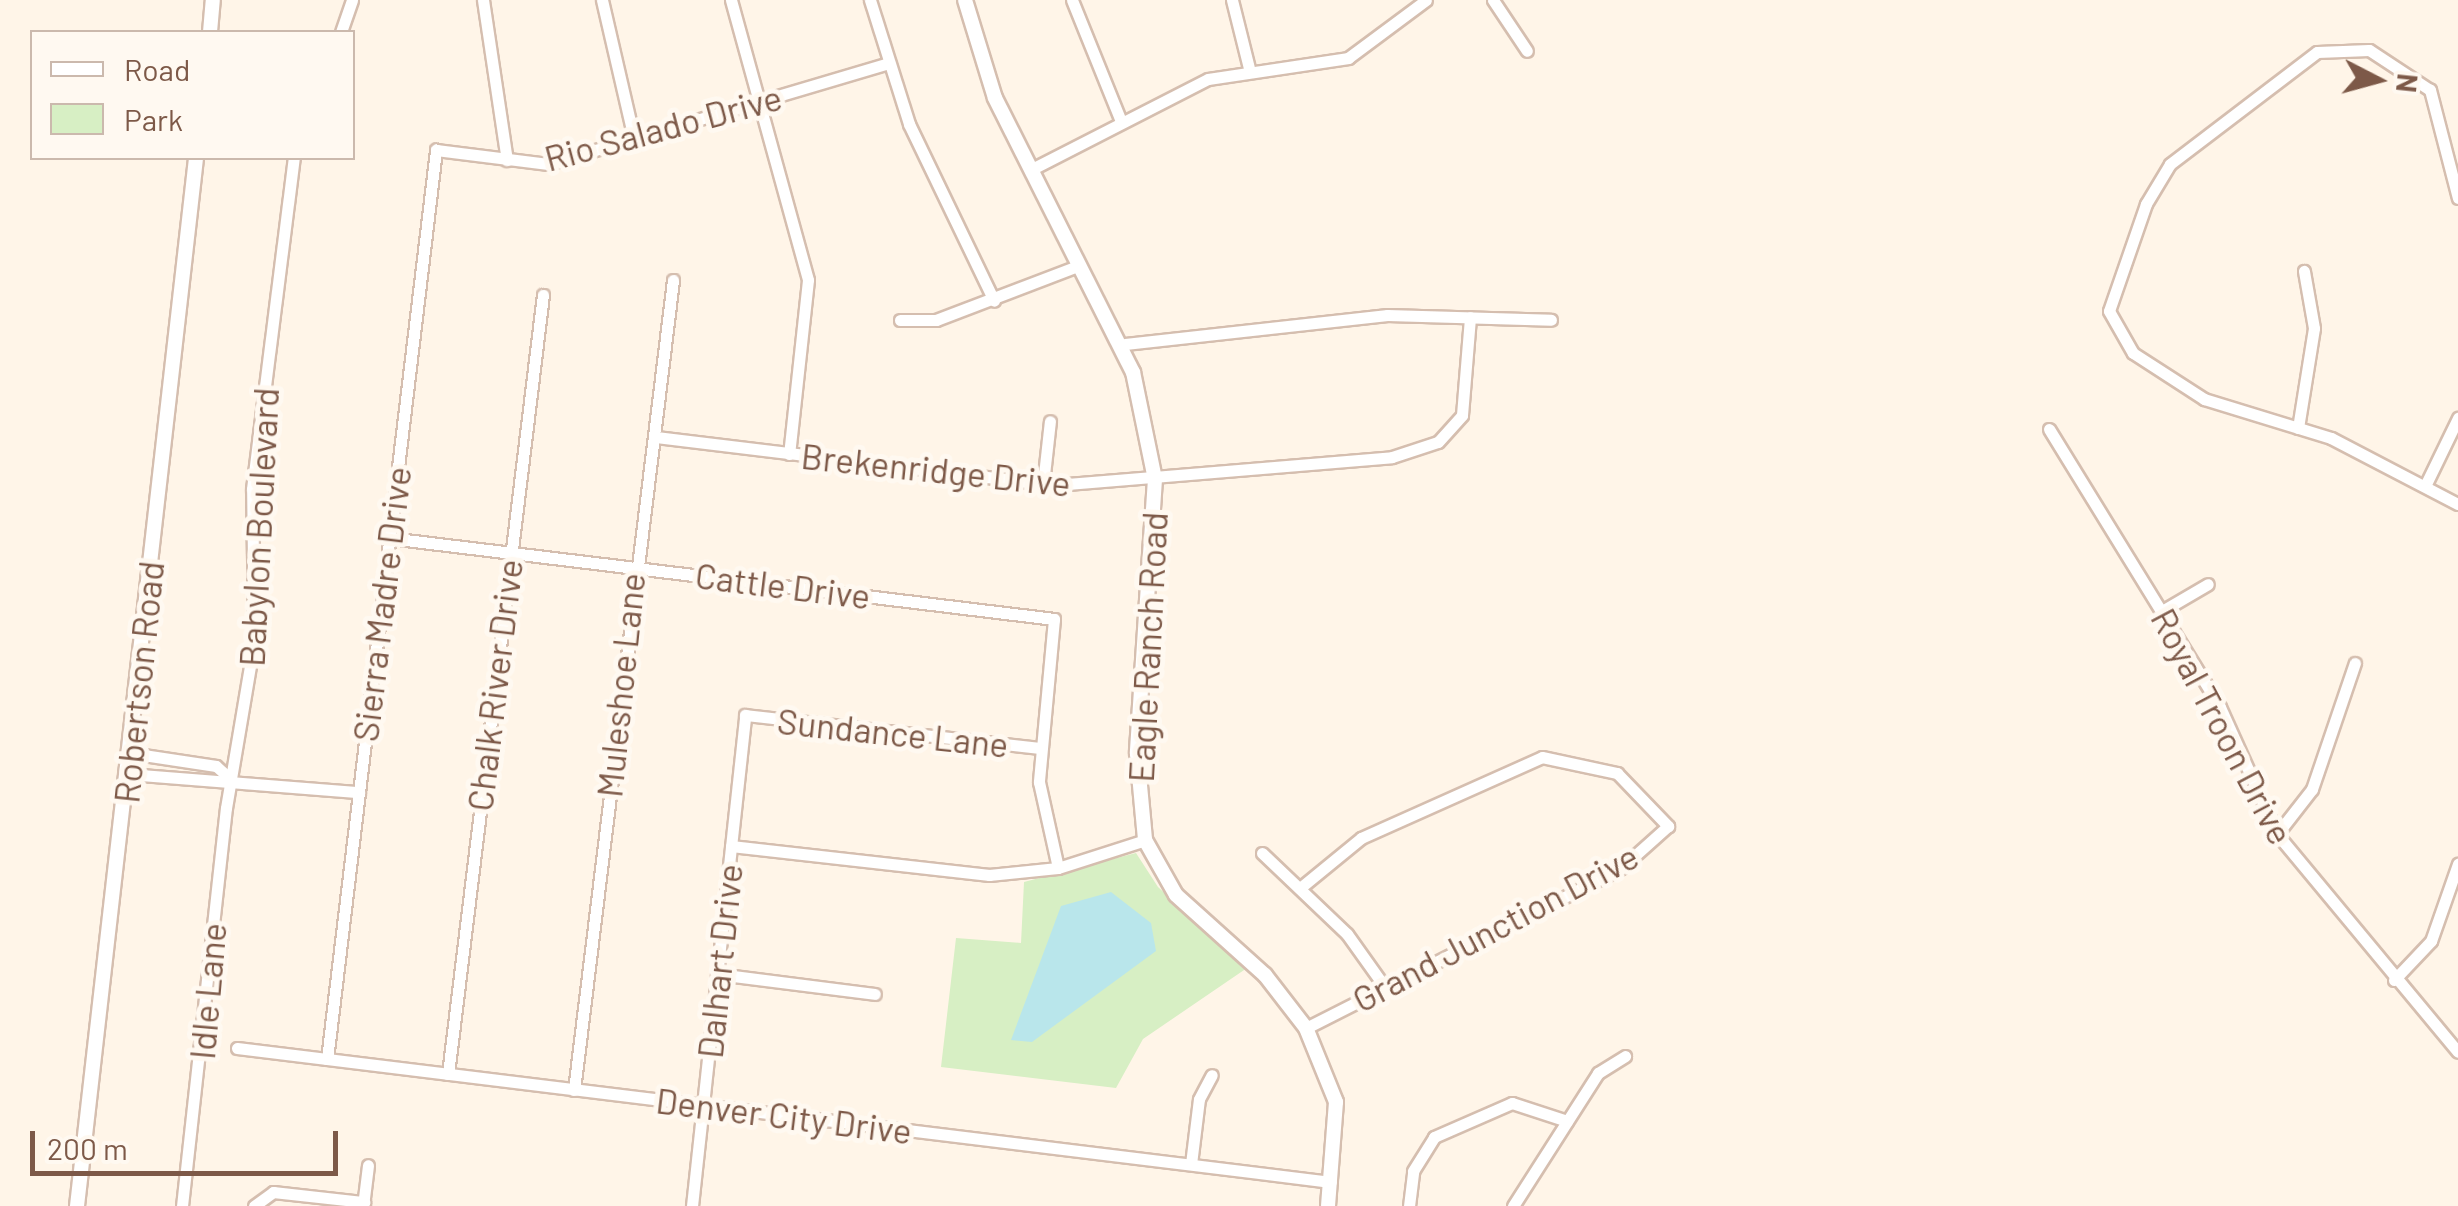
<!DOCTYPE html>
<style>
body{margin:0}
#map{position:relative;width:2458px;height:1206px;overflow:hidden;background:#fff5e8;font-family:Barlow,sans-serif}
div>[style]{position:absolute}
.green>*{inset:0;background:#d7efc4}
.water>*{inset:0;background:#b9e6eb}
.roads{filter:drop-shadow(2px 0 #d5beaf) drop-shadow(-2px 0 #d5beaf) drop-shadow(0 2px #d5beaf) drop-shadow(0 -2px #d5beaf)}
.minor>*{height:11px;margin:-5.5px;padding:0 5.5px;transform-origin:5.5px;border-radius:5.5px;background:#fff}
.tertiary>*{height:14px;margin:-7px;padding:0 7px;transform-origin:7px;border-radius:7px;background:#fff}
span{translate:-50% -50%;white-space:nowrap;text-align:center;line-height:1.15;-webkit-text-stroke:10px #fff9f1;paint-order:stroke}
.street-label{font-size:35px;color:#7d5948}
.legend{position:absolute;left:30px;top:30px;width:325px;height:130px;box-sizing:border-box;background:#fff9f1;border:2px solid #cbb9ad;margin:0;padding:12px 18px;list-style:none;font-size:30px;color:#7d5948}
.legend li{display:flex;align-items:center;gap:20px;height:50px}
.legend b{width:50px;border:2px solid #cbb9ad}
.north{position:absolute;left:2328px;top:30px;width:100px;height:100px;-webkit-text-stroke:8px #fff9f1;paint-order:stroke;rotate:96deg;font-size:28px;font-weight:700;line-height:40px;text-align:center;color:#7d5948}
.north::after{content:'';display:block;margin:auto;width:35px;height:45px;background:#7d5948;clip-path:polygon(50% 0,100% 100%,50% 72%,0 100%)}
.scale{position:absolute;left:30px;top:1131px;width:308px;height:45px;box-sizing:border-box;border:5px solid #7d5948;border-top:0;padding-left:12px;font-size:30px;line-height:35px;white-space:nowrap;color:#7d5948;-webkit-text-stroke:8px #fff9f1;paint-order:stroke}
</style>
<div id="map">
<div class="green">
<i style="clip-path:polygon(1136px 853px,1158px 887px,1247px 968px,1143px 1039px,1116px 1088px,941px 1067px,956px 938px,1021px 943px,1024px 882px)"></i>
</div>
<div class="water">
<i style="clip-path:polygon(1111px 892px,1151px 923px,1156px 951px,1032px 1042px,1011px 1040px,1061px 906px)"></i>
</div>
<div class="roads">
<div class="minor">
<i style="left:483px;top:0;width:162px;rotate:81.5deg"></i>
<i style="left:602px;top:0;width:143px;rotate:77deg"></i>
<i style="left:731px;top:0;width:290px;rotate:74.6deg"></i>
<i style="left:808px;top:280px;width:175px;rotate:96.2deg"></i>
<i style="left:870px;top:0;width:130px;rotate:72.5deg"></i>
<i style="left:909px;top:124px;width:196px;rotate:64.3deg"></i>
<i style="left:1072px;top:0;width:131px;rotate:68deg"></i>
<i style="left:1232px;top:0;width:70px;rotate:76deg"></i>
<i style="left:1493px;top:0;width:61px;rotate:56.3deg"></i>
<i style="left:341px;top:32px;width:34px;rotate:-71deg"></i>
<i style="left:1030px;top:170px;width:200px;rotate:-27.1deg"></i>
<i style="left:1208px;top:79px;width:142px;rotate:-8.5deg"></i>
<i style="left:1348px;top:58px;width:97px;rotate:-36.6deg"></i>
<i style="left:2458px;top:198px;width:112px;rotate:-104.5deg"></i>
<i style="left:2430px;top:90px;width:73px;rotate:-146.7deg"></i>
<i style="left:2369px;top:50px;width:52px;rotate:177.8deg"></i>
<i style="left:2317px;top:52px;width:185px;rotate:142.7deg"></i>
<i style="left:2170px;top:164px;width:47px;rotate:121deg"></i>
<i style="left:2146px;top:204px;width:113px;rotate:109.1deg"></i>
<i style="left:2109px;top:311px;width:48px;rotate:60.3deg"></i>
<i style="left:2133px;top:353px;width:85px;rotate:32.9deg"></i>
<i style="left:2204px;top:399px;width:133px;rotate:17.1deg"></i>
<i style="left:2331px;top:438px;width:143px;rotate:27.5deg"></i>
<i style="left:900px;top:320px;width:36px"></i>
<i style="left:936px;top:320px;width:154px;rotate:-20.9deg"></i>
<i style="left:1125px;top:344px;width:264px;rotate:-6.3deg"></i>
<i style="left:1387px;top:315px;width:164px;rotate:1.7deg"></i>
<i style="left:2298px;top:428px;width:101px;rotate:-80.9deg"></i>
<i style="left:2314px;top:328px;width:58px;rotate:-100deg"></i>
<i style="left:2049px;top:429px;width:326px;rotate:58.4deg"></i>
<i style="left:2220px;top:707px;width:139px;rotate:65.8deg"></i>
<i style="left:2277px;top:834px;width:283px;rotate:50.3deg"></i>
<i style="left:656px;top:437px;width:402px;rotate:6.9deg"></i>
<i style="left:1055px;top:485px;width:338px;rotate:-4.7deg"></i>
<i style="left:1392px;top:457px;width:48px;rotate:-18.1deg"></i>
<i style="left:1438px;top:442px;width:36px;rotate:-48deg"></i>
<i style="left:1462px;top:415px;width:98px;rotate:-85.3deg"></i>
<i style="left:1043px;top:484px;width:63px;rotate:-83.7deg"></i>
<i style="left:2425px;top:486px;width:76px;rotate:-64.1deg"></i>
<i style="left:389px;top:538px;width:670px;rotate:6.94deg"></i>
<i style="left:1054px;top:619px;width:164px;rotate:95.3deg"></i>
<i style="left:1039px;top:782px;width:88px;rotate:77.5deg"></i>
<i style="left:2162px;top:611px;width:53px;rotate:-30.4deg"></i>
<i style="left:130px;top:753px;width:87px;rotate:8.6deg"></i>
<i style="left:216px;top:766px;width:15px;rotate:42deg"></i>
<i style="left:128px;top:774px;width:232px;rotate:4.5deg"></i>
<i style="left:2277px;top:834px;width:57px;rotate:-52.1deg"></i>
<i style="left:2312px;top:789px;width:133px;rotate:-71.2deg"></i>
<i style="left:731px;top:846px;width:260px;rotate:6.4deg"></i>
<i style="left:989px;top:875px;width:69px;rotate:-5.8deg"></i>
<i style="left:1058px;top:868px;width:91px;rotate:-17.8deg"></i>
<i style="left:1262px;top:853px;width:117px;rotate:43.6deg"></i>
<i style="left:1347px;top:934px;width:60px;rotate:54.5deg"></i>
<i style="left:1300px;top:888px;width:79px;rotate:-39.3deg"></i>
<i style="left:1361px;top:838px;width:198px;rotate:-24.1deg"></i>
<i style="left:1542px;top:757px;width:77px;rotate:12deg"></i>
<i style="left:1617px;top:773px;width:74px;rotate:46.1deg"></i>
<i style="left:717px;top:974px;width:159px;rotate:7.2deg"></i>
<i style="left:2394px;top:980px;width:54px;rotate:-46.5deg"></i>
<i style="left:2431px;top:941px;width:82px;rotate:-70.7deg"></i>
<i style="left:1306px;top:1028px;width:353px;rotate:-26.9deg"></i>
<i style="left:1621px;top:868px;width:63px;rotate:-41.8deg"></i>
<i style="left:237px;top:1048px;width:1102px;rotate:6.98deg"></i>
<i style="left:327px;top:1059px;width:916px;rotate:-83.16deg"></i>
<i style="left:436px;top:150px;width:113px;rotate:7.1deg"></i>
<i style="left:548px;top:164px;width:352px;rotate:-16.5deg"></i>
<i style="left:448px;top:1074px;width:785px;rotate:-83.05deg"></i>
<i style="left:574px;top:1090px;width:816px;rotate:-83.03deg"></i>
<i style="left:1191px;top:1164px;width:65px;rotate:-83deg"></i>
<i style="left:1199px;top:1099px;width:27px;rotate:-62deg"></i>
<i style="left:182px;top:1206px;width:400px;rotate:-83.7deg"></i>
<i style="left:226px;top:808px;width:168px;rotate:-80.4deg"></i>
<i style="left:254px;top:642px;width:153px;rotate:-90.7deg"></i>
<i style="left:252px;top:489px;width:334px;rotate:-82.8deg"></i>
<i style="left:254px;top:1206px;width:24px;rotate:-36deg"></i>
<i style="left:273px;top:1192px;width:92px;rotate:6.3deg"></i>
<i style="left:363px;top:1206px;width:41px;rotate:-83deg"></i>
<i style="left:692px;top:1206px;width:494px;rotate:-83.8deg"></i>
<i style="left:745px;top:715px;width:298px;rotate:6.4deg"></i>
<i style="left:1409px;top:1206px;width:35px;rotate:-83deg"></i>
<i style="left:1413px;top:1171px;width:40px;rotate:-58deg"></i>
<i style="left:1434px;top:1137px;width:85px;rotate:-23.6deg"></i>
<i style="left:1512px;top:1103px;width:58px;rotate:18.1deg"></i>
<i style="left:1513px;top:1206px;width:158px;rotate:-57.4deg"></i>
<i style="left:1598px;top:1073px;width:32px;rotate:-32deg"></i>
</div>
<div class="tertiary">
<i style="left:965px;top:0;width:102px;rotate:73deg"></i>
<i style="left:995px;top:98px;width:307px;rotate:63.3deg"></i>
<i style="left:1133px;top:372px;width:109px;rotate:78.4deg"></i>
<i style="left:1155px;top:479px;width:275px;rotate:93.8deg"></i>
<i style="left:1137px;top:753px;width:87px;rotate:84.7deg"></i>
<i style="left:1145px;top:840px;width:63px;rotate:60.6deg"></i>
<i style="left:1176px;top:895px;width:120px;rotate:42deg"></i>
<i style="left:1265px;top:975px;width:67px;rotate:52.3deg"></i>
<i style="left:1306px;top:1028px;width:80px;rotate:67.9deg"></i>
<i style="left:1336px;top:1102px;width:104px;rotate:94.4deg"></i>
<i style="left:210px;top:32px;width:32px;rotate:-85deg"></i>
<i style="left:77px;top:1206px;width:1055px;rotate:-83.52deg"></i>
</div>
</div>
<div class="street-label">
<span style="left:663px;top:127px;rotate:-15deg">Rio Salado Drive</span>
<span style="left:936px;top:469px;rotate:6deg">Brekenridge Drive</span>
<span style="left:258px;top:527px;rotate:-87deg">Babylon Boulevard</span>
<span style="left:783px;top:585px;rotate:7deg">Cattle Drive</span>
<span style="left:381px;top:604px;rotate:-83deg">Sierra Madre Drive</span>
<span style="left:1147px;top:647px;rotate:-87deg">Eagle Ranch Road</span>
<span style="left:138px;top:682px;rotate:-84deg">Robertson Road</span>
<span style="left:494px;top:685px;rotate:-83deg">Chalk River Drive</span>
<span style="left:620px;top:685px;rotate:-84deg">Muleshoe Lane</span>
<span style="left:2223px;top:726px;rotate:62deg">Royal Troon Drive</span>
<span style="left:893px;top:732px;rotate:6deg">Sundance Lane</span>
<span style="left:1495px;top:927px;rotate:-28deg">Grand Junction Drive</span>
<span style="left:719px;top:961px;rotate:-84deg">Dalhart Drive</span>
<span style="left:207px;top:991px;rotate:-85deg">Idle Lane</span>
<span style="left:784px;top:1115px;rotate:7deg">Denver City Drive</span>
</div>
<ul class="legend">
<li><b style="height:12px;background:#fff"></b>Road</li>
<li><b style="height:28px;background:#d7efc4"></b>Park</li>
</ul>
<div class="north">N</div>
<div class="scale">200 m</div>
</div>
